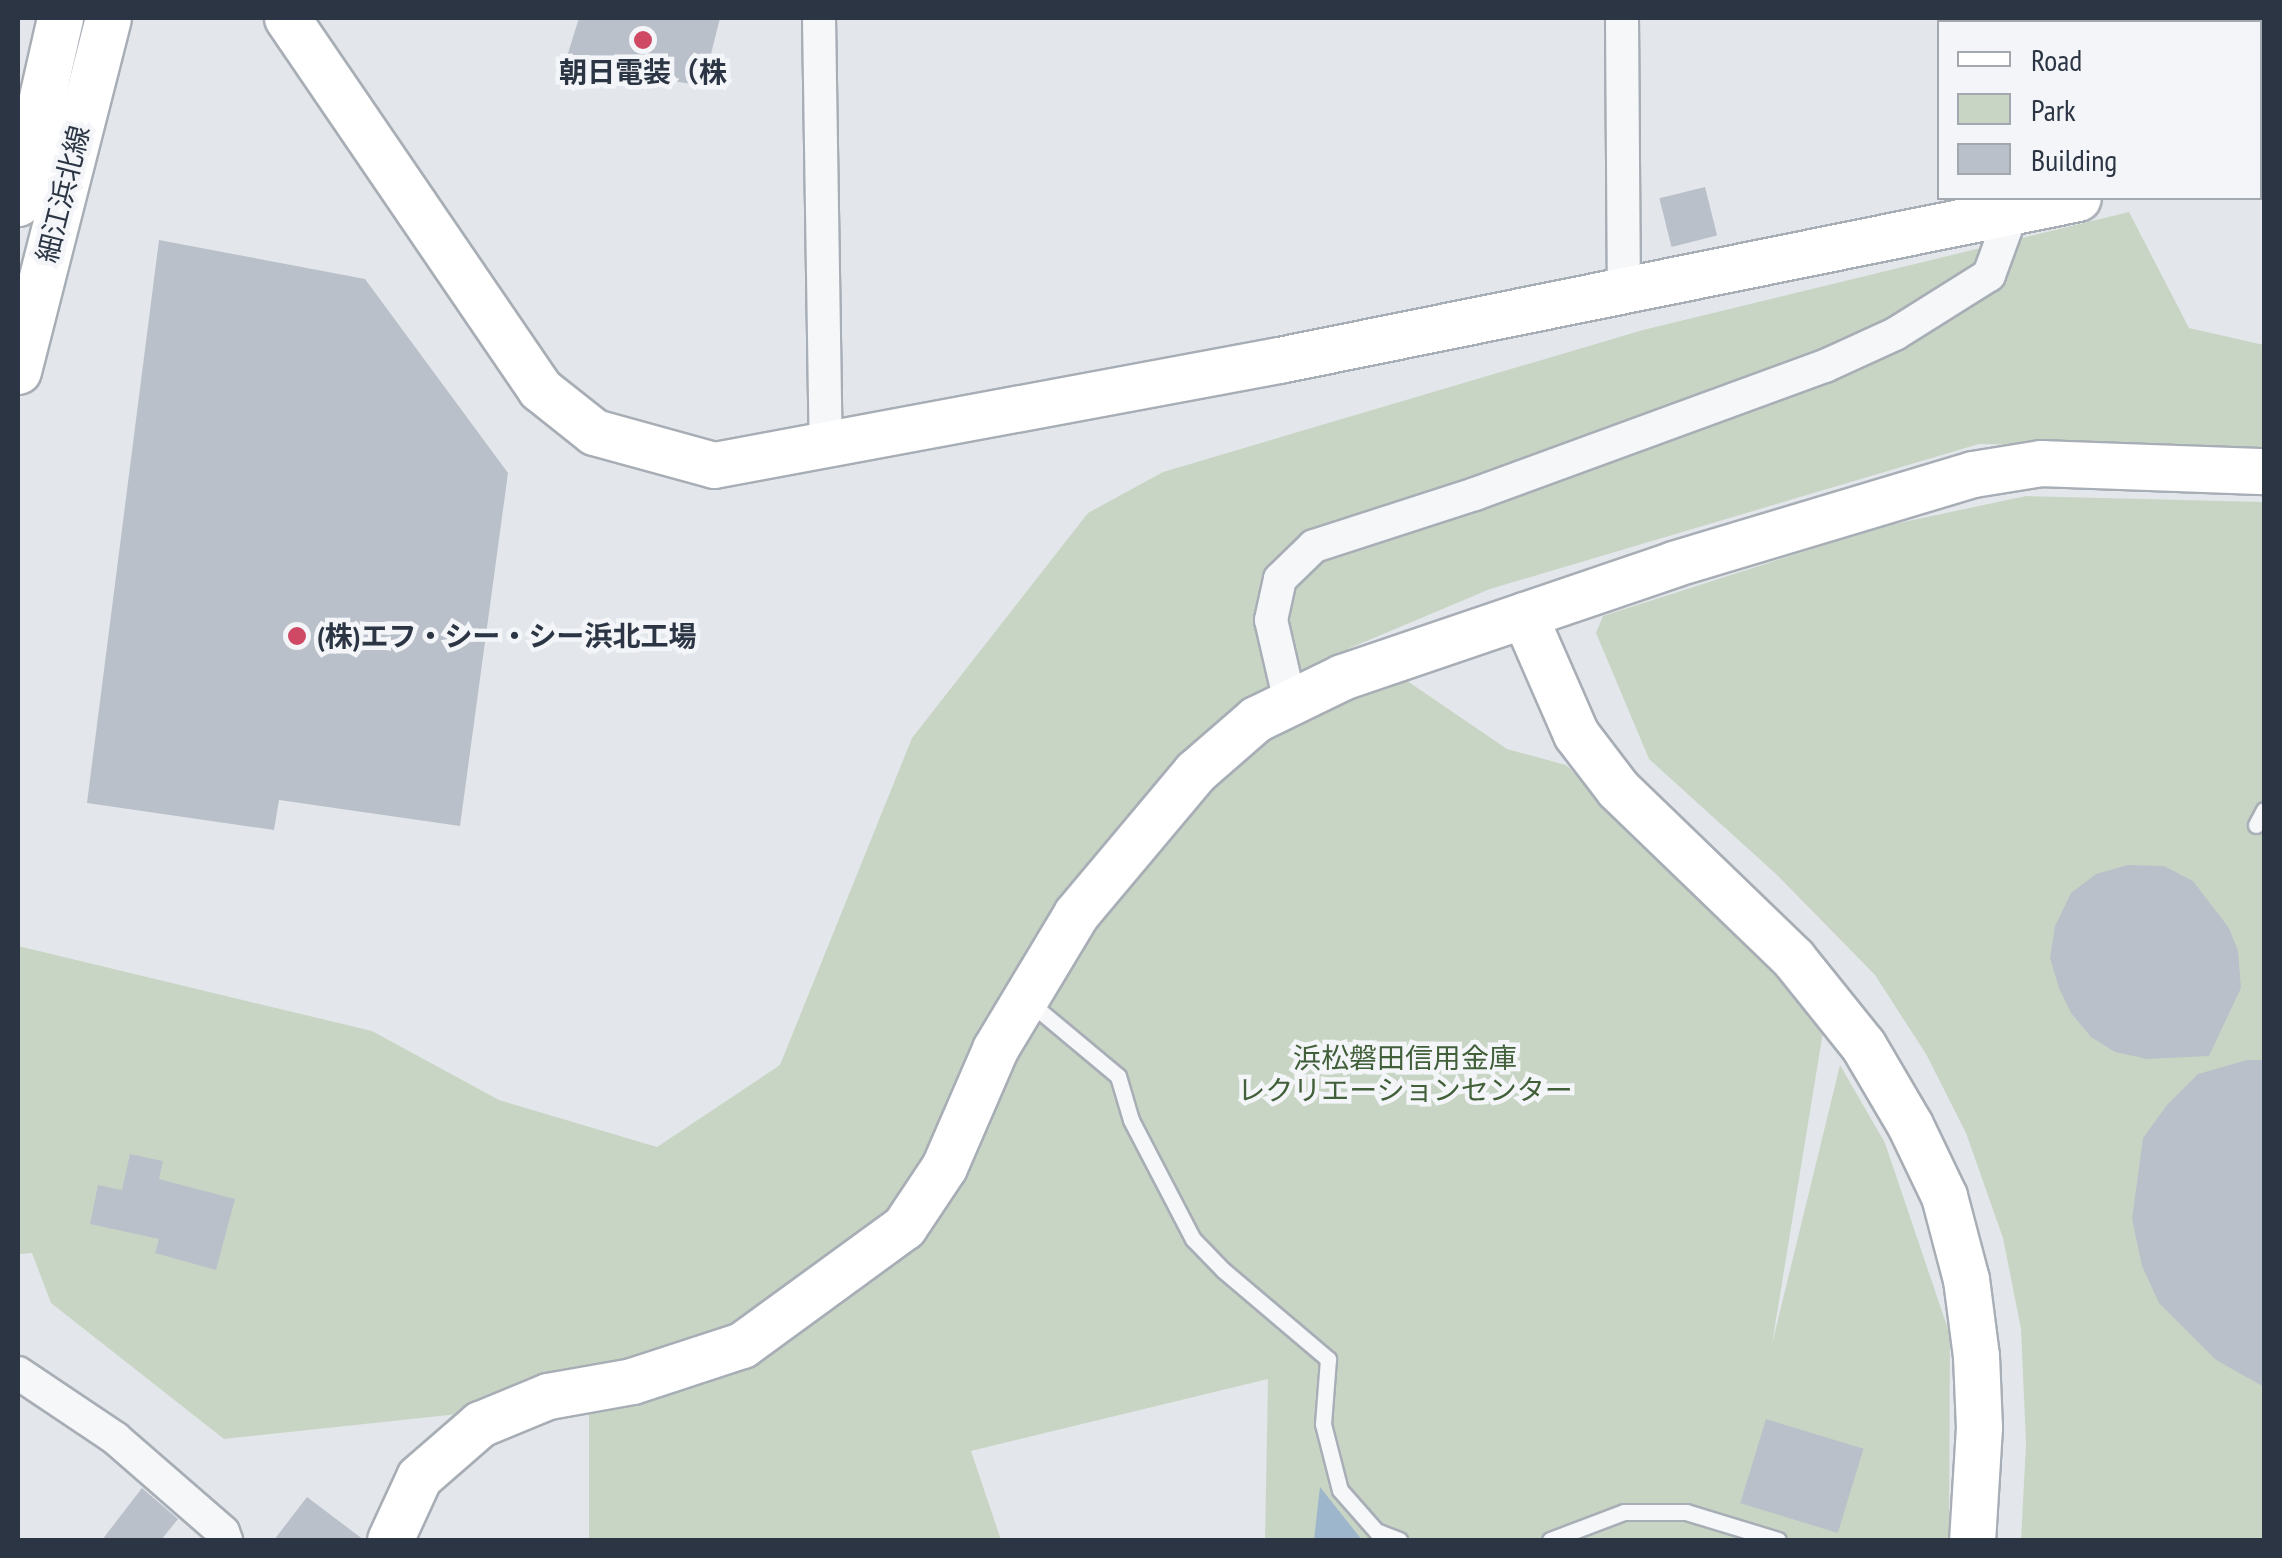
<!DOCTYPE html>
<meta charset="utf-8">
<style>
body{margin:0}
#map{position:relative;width:2282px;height:1558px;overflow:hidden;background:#e3e7eb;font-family:"PT Sans Narrow","Noto Sans JP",sans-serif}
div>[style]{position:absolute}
.green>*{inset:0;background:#c9d5c4}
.water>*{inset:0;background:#9eb6cb}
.building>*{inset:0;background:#bac0c9;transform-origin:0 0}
.roads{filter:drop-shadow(2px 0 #a8aeb6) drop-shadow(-2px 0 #a8aeb6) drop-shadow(0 2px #a8aeb6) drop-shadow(0 -2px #a8aeb6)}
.lane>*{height:15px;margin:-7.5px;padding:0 7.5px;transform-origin:7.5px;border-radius:7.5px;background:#f6f7f9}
.street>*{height:32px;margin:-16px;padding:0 16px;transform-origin:16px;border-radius:16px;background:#f6f7f9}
.secondary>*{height:45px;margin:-22.5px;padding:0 22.5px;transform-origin:22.5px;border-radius:22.5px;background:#fff}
.dots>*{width:28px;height:28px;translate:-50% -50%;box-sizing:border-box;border:5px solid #f3f5f8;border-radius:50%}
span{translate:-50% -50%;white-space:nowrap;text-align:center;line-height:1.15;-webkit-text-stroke:9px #f3f5f8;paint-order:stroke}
.poi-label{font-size:28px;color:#2b3544;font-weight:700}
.left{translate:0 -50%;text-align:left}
.street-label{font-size:28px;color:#2b3544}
.park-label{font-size:28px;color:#415f38}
.frame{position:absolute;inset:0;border:20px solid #2b3544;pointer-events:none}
.legend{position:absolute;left:1937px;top:20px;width:325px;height:180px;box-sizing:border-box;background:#f3f5f8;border:2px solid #a3a8b0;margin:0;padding:12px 18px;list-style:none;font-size:30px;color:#2b3544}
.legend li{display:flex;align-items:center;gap:20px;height:50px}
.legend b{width:50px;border:2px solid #a3a8b0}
</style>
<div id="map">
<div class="green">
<i style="clip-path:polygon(2129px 212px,2189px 328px,2264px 345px,2264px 449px,1979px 444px,1490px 589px,1350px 648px,1175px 759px,1153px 848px,1198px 797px,1268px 733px,1397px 674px,1507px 749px,1566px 765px,1770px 961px,1823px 1032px,1772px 1344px,1840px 1065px,1885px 1143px,1950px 1335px,1949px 1540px,1265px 1540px,1268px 1379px,971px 1451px,1001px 1540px,589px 1540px,589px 1400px,224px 1439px,51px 1303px,32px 1253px,18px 1254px,18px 946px,372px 1031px,499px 1100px,657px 1147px,780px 1065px,912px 738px,1088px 513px,1163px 472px,1643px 330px)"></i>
<i style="clip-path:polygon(2026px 496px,2264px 502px,2264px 1540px,2021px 1540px,2026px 1444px,2021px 1329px,2003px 1238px,1966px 1133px,1926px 1054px,1875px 975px,1776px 874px,1649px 759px,1596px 633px,1603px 616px,1880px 527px)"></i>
</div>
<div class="water">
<i style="clip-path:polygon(1320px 1487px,1362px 1540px,1314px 1540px)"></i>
</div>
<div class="building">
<i style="clip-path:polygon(579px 18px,720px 18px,703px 86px,565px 63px)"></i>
<i style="left:1705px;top:187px;width:50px;height:47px;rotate:76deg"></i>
<i style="clip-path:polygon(159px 240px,365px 279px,508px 473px,460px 826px,279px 800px,274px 830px,87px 803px)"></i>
<i style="clip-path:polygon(2128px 865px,2164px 866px,2193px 881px,2229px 928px,2238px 951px,2241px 988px,2209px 1056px,2147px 1059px,2115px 1052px,2091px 1037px,2071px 1013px,2059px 988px,2050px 958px,2055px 926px,2071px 893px,2096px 874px)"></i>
<i style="clip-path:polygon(2247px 1060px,2264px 1060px,2264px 1387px,2216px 1360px,2159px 1303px,2142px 1266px,2132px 1219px,2143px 1138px,2167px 1105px,2198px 1074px)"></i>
<i style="clip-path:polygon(130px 1154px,163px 1161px,159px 1179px,235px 1199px,216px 1270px,155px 1253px,159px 1239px,90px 1224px,98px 1185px,122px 1190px)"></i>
<i style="left:1766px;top:1419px;width:102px;height:88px;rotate:17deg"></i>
<i style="clip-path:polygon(142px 1488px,178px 1519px,161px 1540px,102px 1540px)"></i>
<i style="clip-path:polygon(307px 1497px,364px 1540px,274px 1540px)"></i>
</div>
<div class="roads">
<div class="lane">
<i style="left:2256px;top:825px;width:17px;rotate:-62deg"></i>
<i style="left:1028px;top:1001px;width:117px;rotate:39.8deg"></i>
<i style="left:1118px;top:1076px;width:46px;rotate:73.5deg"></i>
<i style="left:1131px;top:1120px;width:134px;rotate:62.5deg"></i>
<i style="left:1193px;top:1239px;width:43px;rotate:45.9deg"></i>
<i style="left:1223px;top:1270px;width:138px;rotate:40.3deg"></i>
<i style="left:1328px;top:1359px;width:65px;rotate:94.4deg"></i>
<i style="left:1323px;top:1424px;width:68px;rotate:75.6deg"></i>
<i style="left:1340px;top:1490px;width:55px;rotate:48.7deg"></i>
<i style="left:1376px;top:1531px;width:25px;rotate:21deg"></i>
<i style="left:1550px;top:1540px;width:79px;rotate:-20.7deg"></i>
<i style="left:1624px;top:1512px;width:62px"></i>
<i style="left:1686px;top:1512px;width:96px;rotate:16.9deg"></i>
</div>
<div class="street">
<i style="left:819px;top:18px;width:426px;rotate:89.1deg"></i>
<i style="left:1622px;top:18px;width:273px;rotate:89.6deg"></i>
<i style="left:2023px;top:18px;width:4px;rotate:90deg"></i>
<i style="left:1290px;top:702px;width:84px;rotate:-103deg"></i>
<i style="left:1271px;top:620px;width:42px;rotate:-77.6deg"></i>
<i style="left:1280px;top:579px;width:47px;rotate:-44.1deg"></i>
<i style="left:1314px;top:546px;width:169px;rotate:-17.9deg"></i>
<i style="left:1475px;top:494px;width:373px;rotate:-20.1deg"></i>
<i style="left:1825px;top:366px;width:77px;rotate:-24.6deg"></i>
<i style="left:1895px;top:334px;width:111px;rotate:-32.1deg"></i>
<i style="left:1989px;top:275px;width:67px;rotate:-69.9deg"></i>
<i style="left:18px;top:1373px;width:117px;rotate:33.8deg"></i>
<i style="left:115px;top:1438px;width:143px;rotate:41deg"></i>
<i style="left:223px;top:1532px;width:9px;rotate:69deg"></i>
</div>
<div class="secondary">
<i style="left:287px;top:18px;width:449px;rotate:55.7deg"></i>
<i style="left:540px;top:389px;width:69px;rotate:38.5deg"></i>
<i style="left:594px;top:432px;width:124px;rotate:15.4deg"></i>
<i style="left:714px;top:465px;width:575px;rotate:-10.53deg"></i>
<i style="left:1279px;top:360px;width:815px;rotate:-11.46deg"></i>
<i style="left:2260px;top:158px;width:4px;rotate:-14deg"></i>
<i style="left:18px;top:203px;width:190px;rotate:-77.2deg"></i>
<i style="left:18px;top:371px;width:364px;rotate:-75.7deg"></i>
<i style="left:1524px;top:615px;width:130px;rotate:66.4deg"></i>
<i style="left:1576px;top:734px;width:69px;rotate:52.6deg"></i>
<i style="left:1618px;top:789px;width:243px;rotate:44deg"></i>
<i style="left:1793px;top:958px;width:112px;rotate:51.2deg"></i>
<i style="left:1863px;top:1045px;width:93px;rotate:59.6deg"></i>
<i style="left:1910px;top:1125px;width:79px;rotate:64.4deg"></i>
<i style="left:1944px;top:1196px;width:86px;rotate:75.2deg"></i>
<i style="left:1966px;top:1279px;width:78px;rotate:82.6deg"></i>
<i style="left:1976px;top:1356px;width:71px;rotate:87.6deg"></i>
<i style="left:1979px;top:1427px;width:113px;rotate:93.5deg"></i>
<i style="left:390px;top:1540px;width:69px;rotate:-65.3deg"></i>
<i style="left:419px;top:1477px;width:81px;rotate:-41deg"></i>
<i style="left:480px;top:1424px;width:74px;rotate:-22.4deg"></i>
<i style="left:548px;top:1396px;width:85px;rotate:-10.1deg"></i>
<i style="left:632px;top:1381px;width:116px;rotate:-18.1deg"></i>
<i style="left:742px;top:1345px;width:200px;rotate:-36.1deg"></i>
<i style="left:904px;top:1227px;width:72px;rotate:-56.3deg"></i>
<i style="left:944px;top:1167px;width:129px;rotate:-66.6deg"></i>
<i style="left:995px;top:1049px;width:157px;rotate:-59deg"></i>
<i style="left:1076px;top:914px;width:185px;rotate:-50deg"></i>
<i style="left:1195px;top:772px;width:81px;rotate:-41deg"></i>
<i style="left:1256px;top:719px;width:96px;rotate:-26deg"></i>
<i style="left:1342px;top:677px;width:350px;rotate:-18.8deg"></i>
<i style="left:1673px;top:564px;width:313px;rotate:-16.7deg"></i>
<i style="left:1973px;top:474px;width:69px;rotate:-9.2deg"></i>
<i style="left:2041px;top:463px;width:223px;rotate:2.1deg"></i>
</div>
</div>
<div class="dots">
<i style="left:643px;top:40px;background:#cf4964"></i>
<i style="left:297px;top:636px;background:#cf4964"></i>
</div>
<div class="poi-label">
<span style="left:643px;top:72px">朝日電装（株</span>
<span class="left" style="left:317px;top:636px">(株)エフ・シー・シー浜北工場</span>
</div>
<div class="street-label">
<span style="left:63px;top:194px;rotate:-76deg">細江浜北線</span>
</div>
<div class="park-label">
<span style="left:1405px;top:1074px">浜松磐田信用金庫<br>レクリエーションセンター</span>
</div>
<div class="frame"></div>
<ul class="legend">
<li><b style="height:12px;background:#fff"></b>Road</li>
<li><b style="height:28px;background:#c9d5c4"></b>Park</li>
<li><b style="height:28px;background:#bac0c9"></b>Building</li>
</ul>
</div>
